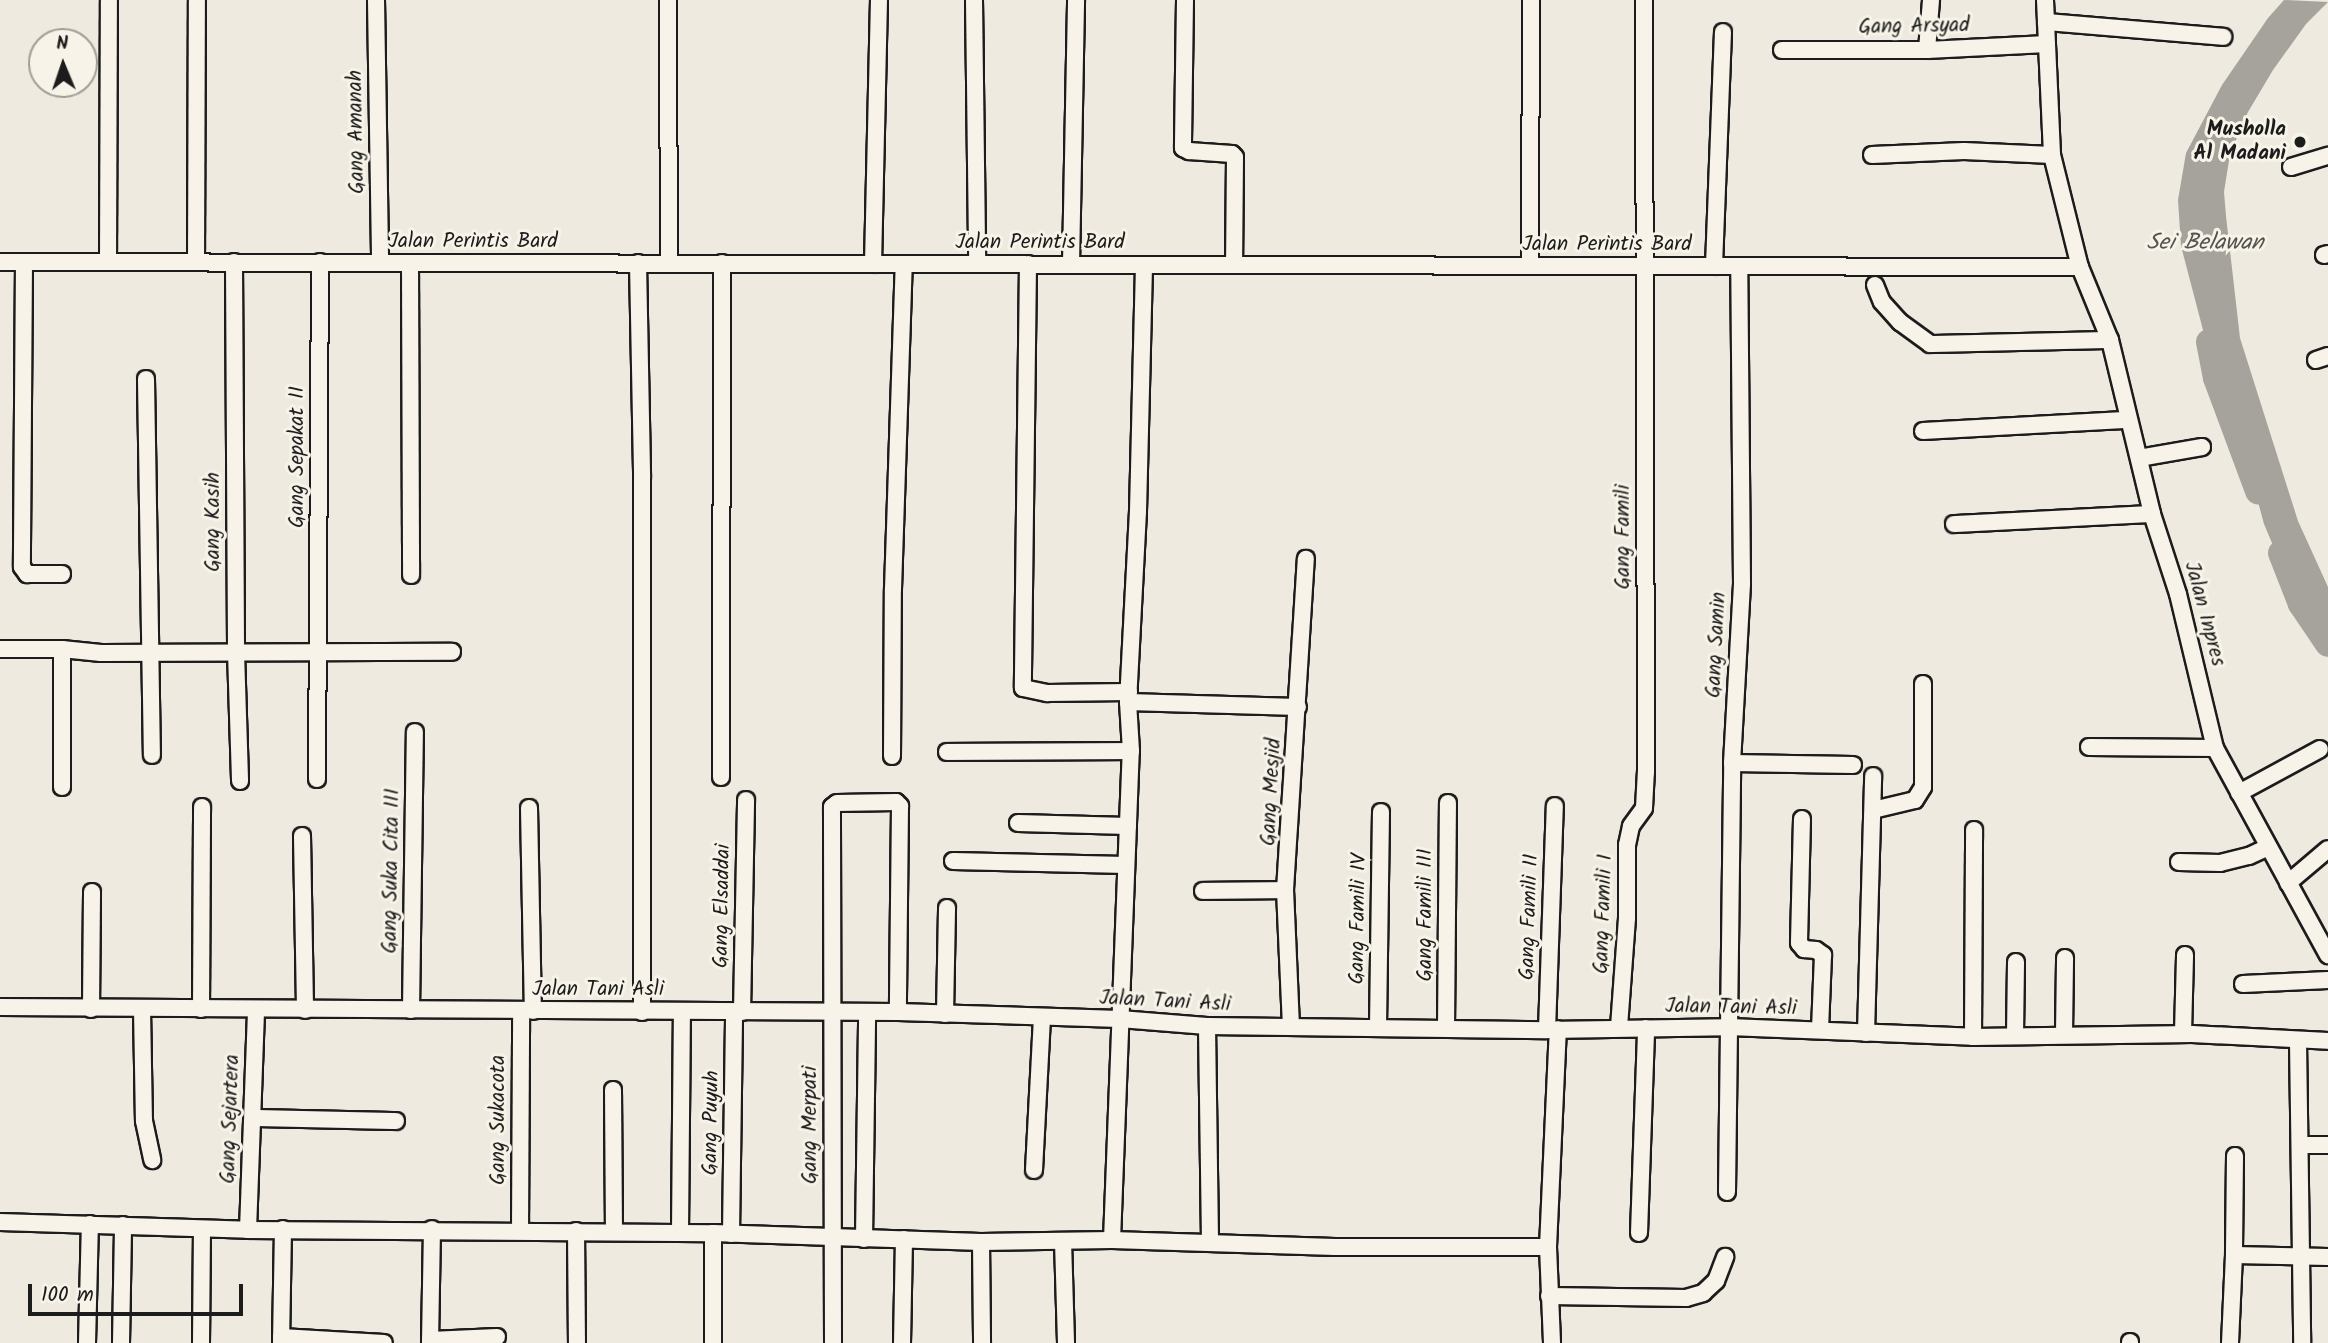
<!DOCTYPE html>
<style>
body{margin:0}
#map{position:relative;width:2328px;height:1343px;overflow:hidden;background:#eeeae0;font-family:Kalam,sans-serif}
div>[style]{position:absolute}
.water>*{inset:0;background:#a6a39d}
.river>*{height:26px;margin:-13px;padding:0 13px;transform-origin:13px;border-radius:13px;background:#a6a39d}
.roads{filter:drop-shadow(2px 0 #1c1c1c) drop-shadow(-2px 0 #1c1c1c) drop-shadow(0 2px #1c1c1c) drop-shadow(0 -2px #1c1c1c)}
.minor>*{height:16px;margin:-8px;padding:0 8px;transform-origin:8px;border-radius:8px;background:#f7f3e8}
.dots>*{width:19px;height:19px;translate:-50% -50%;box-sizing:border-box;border:4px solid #f7f3e8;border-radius:50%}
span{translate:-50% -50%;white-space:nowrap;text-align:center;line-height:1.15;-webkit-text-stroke:6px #f7f3e8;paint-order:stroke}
.street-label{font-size:21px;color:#1c1c1c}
.poi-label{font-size:21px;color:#1c1c1c;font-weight:700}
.right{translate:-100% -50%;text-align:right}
.water-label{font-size:23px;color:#535250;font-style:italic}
.north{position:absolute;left:28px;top:28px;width:70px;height:70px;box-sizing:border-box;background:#f7f3e8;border:2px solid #9f9d96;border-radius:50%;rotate:358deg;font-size:19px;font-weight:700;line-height:28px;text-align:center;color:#1c1c1c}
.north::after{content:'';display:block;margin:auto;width:24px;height:32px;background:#1c1c1c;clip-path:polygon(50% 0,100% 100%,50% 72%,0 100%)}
.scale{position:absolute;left:28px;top:1284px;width:215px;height:32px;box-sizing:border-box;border:4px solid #1c1c1c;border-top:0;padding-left:9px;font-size:21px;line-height:24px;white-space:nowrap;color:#1c1c1c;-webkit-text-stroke:5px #f7f3e8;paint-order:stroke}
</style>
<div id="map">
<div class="water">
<i style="clip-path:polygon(2284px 0,2328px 2px,2306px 24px,2273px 70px,2248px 112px,2230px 154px,2224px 192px,2226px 216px,2240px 338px,2298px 521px,2328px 587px,2328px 641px,2283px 569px,2264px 524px,2244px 450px,2214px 372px,2181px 246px,2178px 200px,2186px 153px,2222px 85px,2268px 18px)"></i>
</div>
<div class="river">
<i style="left:2209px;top:342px;width:37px;rotate:79deg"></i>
<i style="left:2216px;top:378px;width:121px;rotate:69.6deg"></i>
<i style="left:2281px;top:553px;width:55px;rotate:68.6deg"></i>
<i style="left:2301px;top:604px;width:48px;rotate:56deg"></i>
</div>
<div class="roads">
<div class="minor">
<i style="left:376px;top:0;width:262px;rotate:89.1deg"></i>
<i style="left:668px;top:0;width:263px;rotate:89.8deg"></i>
<i style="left:974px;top:0;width:264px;rotate:89.3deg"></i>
<i style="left:1185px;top:0;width:148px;rotate:90.8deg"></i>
<i style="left:1183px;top:148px;width:7px;rotate:27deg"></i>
<i style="left:1189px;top:151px;width:43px;rotate:4deg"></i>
<i style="left:1232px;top:154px;width:4px;rotate:45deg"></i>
<i style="left:1235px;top:157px;width:108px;rotate:90.5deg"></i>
<i style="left:2045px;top:0;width:155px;rotate:87.4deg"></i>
<i style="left:2052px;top:155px;width:115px;rotate:76deg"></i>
<i style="left:2080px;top:267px;width:79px;rotate:67.7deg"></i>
<i style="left:2110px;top:340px;width:179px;rotate:76.4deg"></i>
<i style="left:2152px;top:514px;width:84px;rotate:72deg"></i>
<i style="left:2178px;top:594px;width:158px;rotate:76.5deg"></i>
<i style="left:2215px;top:748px;width:236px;rotate:61.4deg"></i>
<i style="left:2046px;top:22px;width:178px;rotate:4.8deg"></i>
<i style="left:1782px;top:50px;width:145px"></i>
<i style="left:1927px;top:50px;width:120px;rotate:-2.9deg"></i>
<i style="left:1927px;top:50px;width:50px;rotate:-85.4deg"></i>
<i style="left:1872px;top:155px;width:92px;rotate:-2.5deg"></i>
<i style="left:1964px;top:151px;width:88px;rotate:2.6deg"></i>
<i style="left:2291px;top:167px;width:39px;rotate:-17deg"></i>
<i style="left:2324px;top:255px;width:4px;rotate:-14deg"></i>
<i style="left:0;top:262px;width:2080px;rotate:0.14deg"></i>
<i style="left:24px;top:262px;width:305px;rotate:90.4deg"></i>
<i style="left:22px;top:567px;width:9px;rotate:54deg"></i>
<i style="left:27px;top:574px;width:35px"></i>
<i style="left:108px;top:262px;width:262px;rotate:-89.8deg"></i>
<i style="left:196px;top:262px;width:262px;rotate:-89.8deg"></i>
<i style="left:234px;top:262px;width:390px;rotate:89.7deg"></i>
<i style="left:236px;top:652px;width:129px;rotate:88.2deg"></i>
<i style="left:410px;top:263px;width:312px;rotate:89.8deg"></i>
<i style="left:638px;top:263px;width:215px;rotate:88.9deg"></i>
<i style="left:642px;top:478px;width:534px;rotate:90deg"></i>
<i style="left:873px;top:264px;width:264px;rotate:-88.7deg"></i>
<i style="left:1028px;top:264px;width:424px;rotate:90.7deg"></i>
<i style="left:1023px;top:688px;width:25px;rotate:12deg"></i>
<i style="left:1047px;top:693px;width:82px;rotate:-0.7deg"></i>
<i style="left:1071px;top:264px;width:264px;rotate:-88.9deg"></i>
<i style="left:1530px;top:266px;width:266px;rotate:-89.8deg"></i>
<i style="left:1714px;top:266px;width:234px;rotate:-87.8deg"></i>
<i style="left:1875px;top:285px;width:18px;rotate:68deg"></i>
<i style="left:1882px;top:302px;width:27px;rotate:48deg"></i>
<i style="left:1900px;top:322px;width:37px;rotate:36deg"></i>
<i style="left:1930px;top:344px;width:180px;rotate:-1.3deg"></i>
<i style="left:2316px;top:360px;width:13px;rotate:-18deg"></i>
<i style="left:146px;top:379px;width:376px;rotate:89.1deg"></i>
<i style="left:1923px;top:431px;width:206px;rotate:-3.1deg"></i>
<i style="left:2139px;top:458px;width:64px;rotate:-9.9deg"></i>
<i style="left:1954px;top:524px;width:198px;rotate:-2.9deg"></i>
<i style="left:0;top:649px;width:62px"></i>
<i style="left:62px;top:649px;width:39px;rotate:6deg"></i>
<i style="left:101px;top:653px;width:351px;rotate:-0.2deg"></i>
<i style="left:62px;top:649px;width:138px;rotate:90deg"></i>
<i style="left:1128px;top:702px;width:170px;rotate:1.7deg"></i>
<i style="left:2089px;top:747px;width:126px;rotate:0.5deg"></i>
<i style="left:947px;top:752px;width:184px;rotate:-0.3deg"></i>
<i style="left:892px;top:756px;width:167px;rotate:-89.7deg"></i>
<i style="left:893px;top:589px;width:325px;rotate:-88.1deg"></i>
<i style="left:1732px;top:763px;width:121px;rotate:0.9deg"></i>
<i style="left:721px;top:777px;width:514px;rotate:-89.89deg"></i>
<i style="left:317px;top:779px;width:517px;rotate:-89.67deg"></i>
<i style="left:2239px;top:793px;width:92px;rotate:-28.5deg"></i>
<i style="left:529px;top:808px;width:203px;rotate:88.9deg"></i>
<i style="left:1873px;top:810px;width:43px;rotate:-13.4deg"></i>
<i style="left:1915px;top:800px;width:15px;rotate:-58deg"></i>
<i style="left:1923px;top:787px;width:103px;rotate:-90deg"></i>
<i style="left:1802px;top:819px;width:124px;rotate:91.4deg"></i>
<i style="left:1799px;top:943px;width:8px;rotate:50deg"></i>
<i style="left:1804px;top:949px;width:12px;rotate:5deg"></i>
<i style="left:1816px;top:950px;width:9px;rotate:36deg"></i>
<i style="left:1823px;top:955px;width:75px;rotate:92.3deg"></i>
<i style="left:1018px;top:823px;width:110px;rotate:1.6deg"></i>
<i style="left:302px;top:836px;width:174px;rotate:89deg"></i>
<i style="left:953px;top:861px;width:173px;rotate:1.3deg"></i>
<i style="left:2179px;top:862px;width:41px;rotate:1.4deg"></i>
<i style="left:2220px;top:863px;width:30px;rotate:-14deg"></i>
<i style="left:2249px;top:856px;width:21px;rotate:-25deg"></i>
<i style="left:2288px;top:883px;width:52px;rotate:-40.4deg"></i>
<i style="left:1203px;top:891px;width:82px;rotate:-0.7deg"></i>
<i style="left:2243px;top:984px;width:85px;rotate:-2.7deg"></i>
<i style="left:0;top:1007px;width:898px;rotate:0.32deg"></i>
<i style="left:898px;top:1012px;width:222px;rotate:1.8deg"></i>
<i style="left:1120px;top:1019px;width:87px;rotate:4.6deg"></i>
<i style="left:1207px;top:1026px;width:340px;rotate:0.7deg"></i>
<i style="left:1547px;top:1030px;width:182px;rotate:-0.9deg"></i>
<i style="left:1729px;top:1027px;width:244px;rotate:2.3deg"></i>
<i style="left:1973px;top:1037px;width:219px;rotate:-0.8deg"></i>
<i style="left:2192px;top:1034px;width:136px;rotate:2.9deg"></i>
<i style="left:91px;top:1009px;width:117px;rotate:-89.5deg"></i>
<i style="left:142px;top:1009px;width:112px;rotate:89deg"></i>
<i style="left:144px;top:1121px;width:40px;rotate:78deg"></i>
<i style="left:201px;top:1009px;width:202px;rotate:-89.7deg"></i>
<i style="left:411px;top:1010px;width:278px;rotate:-89.2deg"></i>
<i style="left:742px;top:1012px;width:212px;rotate:-88.9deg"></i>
<i style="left:945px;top:1014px;width:106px;rotate:-88.9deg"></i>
<i style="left:1207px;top:1026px;width:217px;rotate:89.2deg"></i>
<i style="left:1291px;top:1027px;width:137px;rotate:-92.5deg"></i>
<i style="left:1285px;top:890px;width:332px;rotate:-86.4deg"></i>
<i style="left:1378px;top:1027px;width:215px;rotate:-89.2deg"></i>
<i style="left:1619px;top:1027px;width:109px;rotate:-85.8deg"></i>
<i style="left:1627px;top:918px;width:73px;rotate:-90deg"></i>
<i style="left:1627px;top:845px;width:19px;rotate:-78deg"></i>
<i style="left:1631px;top:826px;width:22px;rotate:-54deg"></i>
<i style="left:1644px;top:808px;width:36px;rotate:-87deg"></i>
<i style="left:1646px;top:772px;width:772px;rotate:-90.15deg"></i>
<i style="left:1446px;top:1028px;width:225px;rotate:-89.5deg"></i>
<i style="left:1547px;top:1030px;width:224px;rotate:-88deg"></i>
<i style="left:1866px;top:1033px;width:257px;rotate:-88.4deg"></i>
<i style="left:2064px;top:1033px;width:75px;rotate:-89.2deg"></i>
<i style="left:2183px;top:1033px;width:78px;rotate:-88.5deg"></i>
<i style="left:2015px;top:1035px;width:73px;rotate:-89.2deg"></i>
<i style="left:1973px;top:1037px;width:207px;rotate:-89.7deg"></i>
<i style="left:2298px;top:1041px;width:302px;rotate:89.2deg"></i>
<i style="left:613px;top:1090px;width:142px;rotate:89.6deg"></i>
<i style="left:253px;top:1118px;width:143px;rotate:1.2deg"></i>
<i style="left:2302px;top:1145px;width:26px"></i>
<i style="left:2235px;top:1156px;width:99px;rotate:90.6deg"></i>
<i style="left:2234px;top:1255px;width:94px;rotate:1.2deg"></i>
<i style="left:1034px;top:1170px;width:152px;rotate:-87deg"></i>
<i style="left:1727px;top:1192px;width:429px;rotate:-89.3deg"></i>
<i style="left:1732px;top:763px;width:180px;rotate:-86.8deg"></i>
<i style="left:1742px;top:583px;width:317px;rotate:-90.5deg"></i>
<i style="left:0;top:1222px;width:248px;rotate:1.8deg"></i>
<i style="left:248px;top:1230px;width:465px;rotate:0.4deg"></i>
<i style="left:713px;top:1233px;width:268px;rotate:1.9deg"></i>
<i style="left:981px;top:1242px;width:131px;rotate:-0.9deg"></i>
<i style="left:1112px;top:1240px;width:489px;rotate:-87.8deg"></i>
<i style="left:1131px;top:751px;width:49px;rotate:-93.5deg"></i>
<i style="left:1128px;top:702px;width:191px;rotate:-87deg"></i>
<i style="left:1138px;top:511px;width:246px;rotate:-88.6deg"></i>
<i style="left:248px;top:1230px;width:220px;rotate:-87.9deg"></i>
<i style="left:520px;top:1230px;width:219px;rotate:-89.7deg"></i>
<i style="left:576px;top:1231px;width:112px;rotate:89.5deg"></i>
<i style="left:680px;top:1233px;width:221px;rotate:-89.5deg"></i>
<i style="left:1639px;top:1233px;width:205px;rotate:-88deg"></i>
<i style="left:731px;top:1234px;width:221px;rotate:-89.2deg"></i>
<i style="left:864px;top:1239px;width:227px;rotate:-89.2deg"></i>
<i style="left:1112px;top:1240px;width:223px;rotate:1.8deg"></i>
<i style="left:1335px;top:1247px;width:213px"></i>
<i style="left:1548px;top:1247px;width:218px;rotate:-87.4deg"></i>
<i style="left:1063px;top:1241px;width:102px;rotate:88.3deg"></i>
<i style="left:981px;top:1242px;width:101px;rotate:89.4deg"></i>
<i style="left:1548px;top:1247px;width:96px;rotate:87.6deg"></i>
<i style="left:1549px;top:1296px;width:137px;rotate:0.8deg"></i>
<i style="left:1686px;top:1298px;width:18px;rotate:-16deg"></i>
<i style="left:1703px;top:1293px;width:18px;rotate:-43deg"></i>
<i style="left:1716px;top:1281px;width:26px;rotate:-69deg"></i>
<i style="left:281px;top:1337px;width:103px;rotate:3.3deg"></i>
<i style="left:430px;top:1340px;width:67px;rotate:-2.6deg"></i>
<i style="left:87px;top:1343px;width:119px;rotate:-88.6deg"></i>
<i style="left:121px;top:1343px;width:118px;rotate:-89deg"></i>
<i style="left:201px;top:1343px;width:114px;rotate:-89.5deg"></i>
<i style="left:281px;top:1343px;width:114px;rotate:-89deg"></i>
<i style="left:430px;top:1343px;width:114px;rotate:-89deg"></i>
<i style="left:713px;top:1343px;width:110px;rotate:-90deg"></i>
<i style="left:833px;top:1343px;width:536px;rotate:-90.11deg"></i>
<i style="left:832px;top:807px;width:6px;rotate:-39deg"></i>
<i style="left:837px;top:803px;width:59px;rotate:-1deg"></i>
<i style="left:896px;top:802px;width:6px;rotate:45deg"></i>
<i style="left:900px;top:806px;width:206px;rotate:90.6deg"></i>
<i style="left:902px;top:1343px;width:104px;rotate:-88.9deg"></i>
<i style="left:2130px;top:1343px;width:1px;rotate:-90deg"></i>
<i style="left:2230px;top:1343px;width:88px;rotate:-87.4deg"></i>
</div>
</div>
<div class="dots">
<i style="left:2300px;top:142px;background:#1c1c1c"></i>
</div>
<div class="street-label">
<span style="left:1914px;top:27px;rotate:-1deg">Gang Arsyad</span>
<span style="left:357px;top:132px;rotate:-91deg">Gang Amanah</span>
<span style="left:473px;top:242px">Jalan Perintis Bard</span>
<span style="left:1040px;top:243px">Jalan Perintis Bard</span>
<span style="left:1607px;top:245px">Jalan Perintis Bard</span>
<span style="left:298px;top:457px;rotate:-90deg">Gang Sepakat II</span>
<span style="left:214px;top:522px;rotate:-90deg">Gang Kasih</span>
<span style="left:1624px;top:537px;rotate:-90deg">Gang Famili</span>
<span style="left:2204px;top:614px;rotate:75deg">Jalan Inpres</span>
<span style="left:1717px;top:645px;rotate:-87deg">Gang Samin</span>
<span style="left:1272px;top:792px;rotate:-87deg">Gang Mesjid</span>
<span style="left:392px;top:871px;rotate:-89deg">Gang Suka Cita III</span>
<span style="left:723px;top:906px;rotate:-89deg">Gang Elsaddai</span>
<span style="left:1604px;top:914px;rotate:-88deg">Gang Famili I</span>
<span style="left:1426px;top:915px;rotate:-90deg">Gang Famili III</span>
<span style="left:1530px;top:917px;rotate:-88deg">Gang Famili II</span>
<span style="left:1359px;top:919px;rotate:-89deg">Gang Famili IV</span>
<span style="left:598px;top:990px">Jalan Tani Asli</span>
<span style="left:1165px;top:1002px;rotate:3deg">Jalan Tani Asli</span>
<span style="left:1731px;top:1008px;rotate:1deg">Jalan Tani Asli</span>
<span style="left:231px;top:1119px;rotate:-88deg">Gang Sejartera</span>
<span style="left:499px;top:1120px;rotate:-90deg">Gang Sukacota</span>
<span style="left:712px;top:1123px;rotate:-89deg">Gang Puyuh</span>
<span style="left:811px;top:1125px;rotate:-90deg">Gang Merpati</span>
</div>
<div class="poi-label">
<span class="right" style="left:2286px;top:142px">Musholla<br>Al Madani</span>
</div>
<div class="water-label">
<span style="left:2205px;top:243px">Sei Belawan</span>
</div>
<div class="north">N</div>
<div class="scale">100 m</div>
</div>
